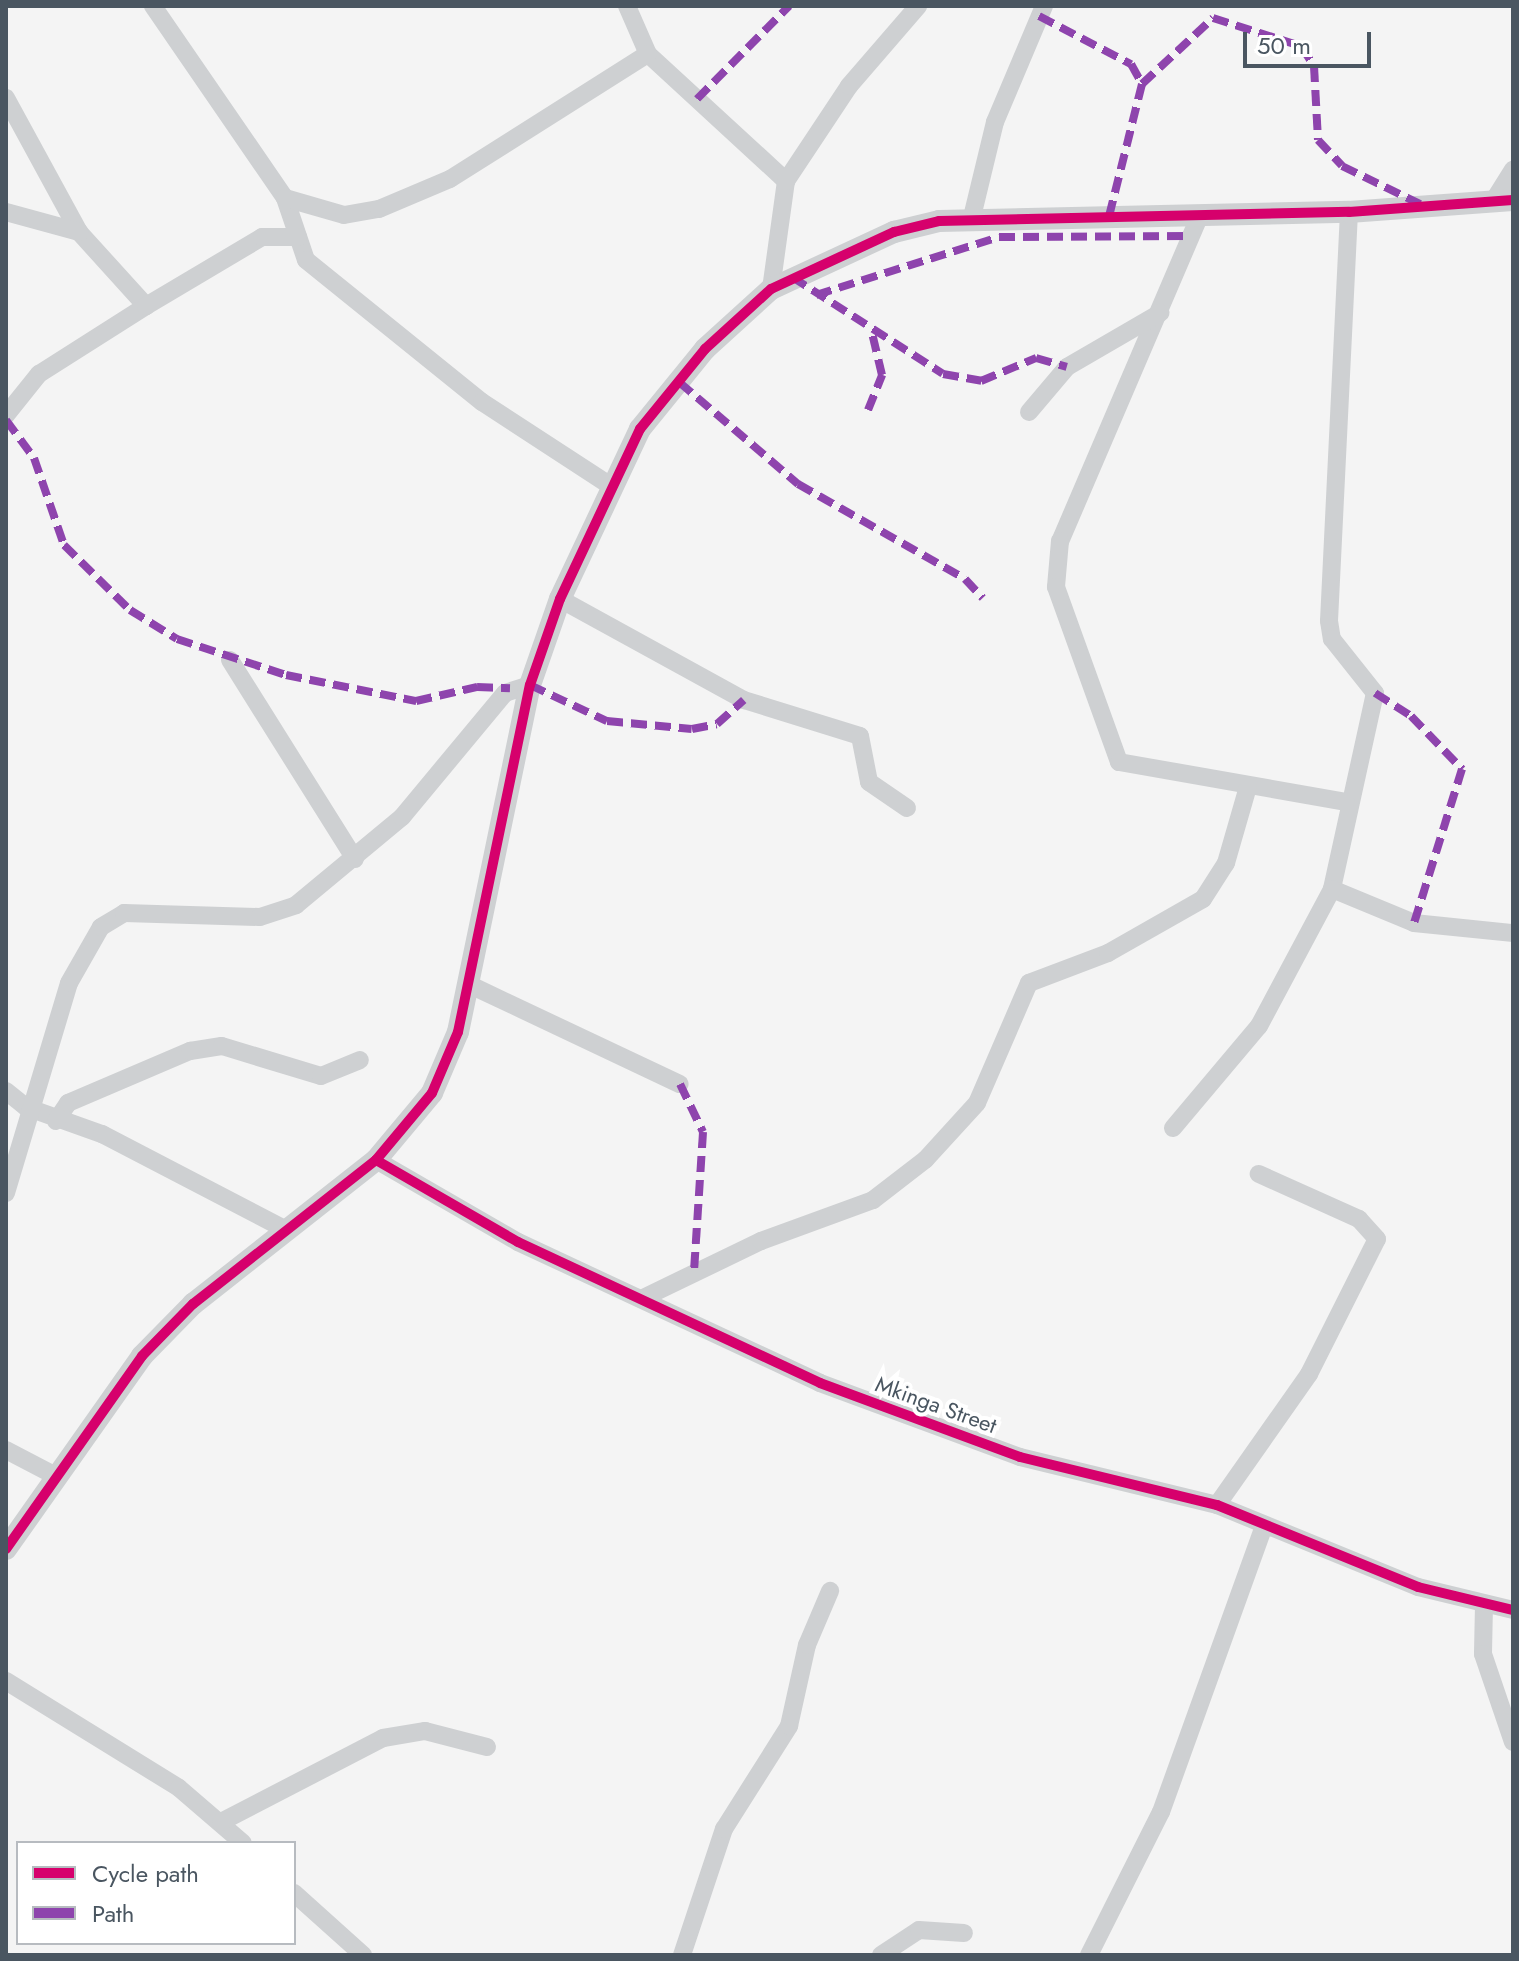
<!DOCTYPE html>
<style>
body{margin:0}
#map{position:relative;width:1519px;height:1961px;overflow:hidden;background:#f4f4f4;font-family:Jost,sans-serif}
div>[style]{position:absolute}
.minor>*{height:18px;margin:-9px;padding:0 9px;transform-origin:9px;border-radius:9px;background:#ced0d2}
.tertiary>*{height:22px;margin:-11px;padding:0 11px;transform-origin:11px;border-radius:11px;background:#ced0d2}
.quiet>*{height:8px;margin-top:-4px;transform-origin:0;background:repeating-linear-gradient(90deg,#8e44ad 0 16px,transparent 0 24px)}
.cycleway>*{height:10px;margin:-5px;padding:0 5px;transform-origin:5px;border-radius:5px;background:#d6006c}
span{translate:-50% -50%;white-space:nowrap;text-align:center;line-height:1.15;-webkit-text-stroke:8px #fff;paint-order:stroke}
.street-label{font-size:22px;color:#4a5661}
.frame{position:absolute;inset:0;border:8px solid #4a5661;pointer-events:none}
.legend{position:absolute;left:16px;top:1841px;width:280px;height:104px;box-sizing:border-box;background:#fff;border:2px solid #b7bbc0;margin:0;padding:10px 14px;list-style:none;font-size:24px;color:#4a5661}
.legend li{display:flex;align-items:center;gap:16px;height:40px}
.legend b{width:40px;border:2px solid #b7bbc0}
.scale{position:absolute;left:1243px;top:32px;width:128px;height:36px;box-sizing:border-box;border:4px solid #4a5661;border-top:0;padding-left:10px;font-size:24px;line-height:28px;white-space:nowrap;color:#4a5661;-webkit-text-stroke:6px #fff;paint-order:stroke}
</style>
<div id="map">
<div class="minor">
<i style="left:153px;top:6px;width:233px;rotate:55.5deg"></i>
<i style="left:285px;top:198px;width:65px;rotate:71.3deg"></i>
<i style="left:306px;top:260px;width:226px;rotate:38.9deg"></i>
<i style="left:482px;top:402px;width:154px;rotate:33.1deg"></i>
<i style="left:627px;top:6px;width:52px;rotate:66.4deg"></i>
<i style="left:648px;top:54px;width:188px;rotate:42.6deg"></i>
<i style="left:786px;top:181px;width:109px;rotate:97.9deg"></i>
<i style="left:6px;top:98px;width:153px;rotate:61.4deg"></i>
<i style="left:79px;top:232px;width:100px;rotate:47.8deg"></i>
<i style="left:786px;top:181px;width:114px;rotate:-56.4deg"></i>
<i style="left:849px;top:86px;width:106px;rotate:-49.2deg"></i>
<i style="left:285px;top:198px;width:61px;rotate:16.1deg"></i>
<i style="left:344px;top:215px;width:36px;rotate:-10deg"></i>
<i style="left:379px;top:209px;width:77px;rotate:-22.9deg"></i>
<i style="left:450px;top:179px;width:234px;rotate:-32.3deg"></i>
<i style="left:1494px;top:200px;width:36px;rotate:-58deg"></i>
<i style="left:6px;top:212px;width:76px;rotate:15.3deg"></i>
<i style="left:1349px;top:212px;width:409px;rotate:92.8deg"></i>
<i style="left:1329px;top:621px;width:18px;rotate:81deg"></i>
<i style="left:1332px;top:639px;width:69px;rotate:51.5deg"></i>
<i style="left:1375px;top:693px;width:201px;rotate:102.4deg"></i>
<i style="left:1332px;top:889px;width:89px;rotate:22.5deg"></i>
<i style="left:1414px;top:923px;width:100px;rotate:5.8deg"></i>
<i style="left:1200px;top:215px;width:355px;rotate:113.2deg"></i>
<i style="left:1060px;top:541px;width:46px;rotate:95deg"></i>
<i style="left:1056px;top:587px;width:186px;rotate:70.2deg"></i>
<i style="left:1119px;top:762px;width:230px;rotate:10deg"></i>
<i style="left:972px;top:217px;width:98px;rotate:-76.4deg"></i>
<i style="left:995px;top:122px;width:126px;rotate:-67.1deg"></i>
<i style="left:1029px;top:412px;width:59px;rotate:-49.8deg"></i>
<i style="left:1067px;top:367px;width:108px;rotate:-30.1deg"></i>
<i style="left:6px;top:415px;width:53px;rotate:-51.2deg"></i>
<i style="left:39px;top:374px;width:127px;rotate:-32.4deg"></i>
<i style="left:146px;top:306px;width:135px;rotate:-30.7deg"></i>
<i style="left:262px;top:237px;width:36px"></i>
<i style="left:560px;top:599px;width:210px;rotate:28.8deg"></i>
<i style="left:744px;top:700px;width:121px;rotate:17.2deg"></i>
<i style="left:860px;top:736px;width:47px;rotate:78.9deg"></i>
<i style="left:869px;top:782px;width:46px;rotate:34.4deg"></i>
<i style="left:230px;top:660px;width:235px;rotate:57.9deg"></i>
<i style="left:468px;top:984px;width:234px;rotate:25.3deg"></i>
<i style="left:6px;top:1091px;width:26px;rotate:39deg"></i>
<i style="left:26px;top:1107px;width:81px;rotate:19.6deg"></i>
<i style="left:102px;top:1134px;width:210px;rotate:27.5deg"></i>
<i style="left:56px;top:1121px;width:22px;rotate:-56deg"></i>
<i style="left:68px;top:1103px;width:133px;rotate:-23.1deg"></i>
<i style="left:190px;top:1051px;width:32px;rotate:-9deg"></i>
<i style="left:222px;top:1046px;width:103px;rotate:16.9deg"></i>
<i style="left:321px;top:1076px;width:42px;rotate:-22.3deg"></i>
<i style="left:1173px;top:1128px;width:133px;rotate:-49.9deg"></i>
<i style="left:1259px;top:1026px;width:155px;rotate:-61.9deg"></i>
<i style="left:376px;top:1160px;width:164px;rotate:30deg"></i>
<i style="left:518px;top:1242px;width:333px;rotate:25deg"></i>
<i style="left:820px;top:1383px;width:213px;rotate:20.3deg"></i>
<i style="left:1020px;top:1457px;width:203px;rotate:13.7deg"></i>
<i style="left:1217px;top:1505px;width:217px;rotate:22.2deg"></i>
<i style="left:1418px;top:1587px;width:98px;rotate:13.6deg"></i>
<i style="left:6px;top:1193px;width:219px;rotate:-73.3deg"></i>
<i style="left:69px;top:983px;width:64px;rotate:-60.3deg"></i>
<i style="left:101px;top:927px;width:27px;rotate:-31deg"></i>
<i style="left:124px;top:913px;width:136px;rotate:1.7deg"></i>
<i style="left:260px;top:917px;width:38px;rotate:-18deg"></i>
<i style="left:296px;top:905px;width:138px;rotate:-39.7deg"></i>
<i style="left:402px;top:817px;width:161px;rotate:-50.3deg"></i>
<i style="left:505px;top:693px;width:26px;rotate:-18deg"></i>
<i style="left:641px;top:1299px;width:133px;rotate:-25.8deg"></i>
<i style="left:761px;top:1241px;width:119px;rotate:-20.1deg"></i>
<i style="left:873px;top:1200px;width:66px;rotate:-37.6deg"></i>
<i style="left:925px;top:1160px;width:77px;rotate:-47.6deg"></i>
<i style="left:977px;top:1103px;width:131px;rotate:-66.6deg"></i>
<i style="left:1029px;top:983px;width:85px;rotate:-20.8deg"></i>
<i style="left:1108px;top:953px;width:109px;rotate:-29.6deg"></i>
<i style="left:1203px;top:899px;width:43px;rotate:-57.4deg"></i>
<i style="left:1226px;top:863px;width:79px;rotate:-73.9deg"></i>
<i style="left:6px;top:1450px;width:54px;rotate:27.5deg"></i>
<i style="left:1217px;top:1505px;width:160px;rotate:-54.9deg"></i>
<i style="left:1309px;top:1374px;width:151px;rotate:-63.3deg"></i>
<i style="left:1377px;top:1239px;width:27px;rotate:-132deg"></i>
<i style="left:1359px;top:1219px;width:110px;rotate:-155.8deg"></i>
<i style="left:1484px;top:1605px;width:49px;rotate:91.2deg"></i>
<i style="left:1483px;top:1654px;width:93px;rotate:71.2deg"></i>
<i style="left:6px;top:1681px;width:203px;rotate:31.7deg"></i>
<i style="left:179px;top:1788px;width:84px;rotate:40.7deg"></i>
<i style="left:221px;top:1822px;width:182px;rotate:-27.4deg"></i>
<i style="left:383px;top:1738px;width:43px;rotate:-9.5deg"></i>
<i style="left:425px;top:1731px;width:64px;rotate:14.5deg"></i>
<i style="left:294px;top:1893px;width:93px;rotate:41.9deg"></i>
<i style="left:682px;top:1955px;width:133px;rotate:-71.6deg"></i>
<i style="left:724px;top:1829px;width:122px;rotate:-57.7deg"></i>
<i style="left:789px;top:1726px;width:83px;rotate:-77.5deg"></i>
<i style="left:807px;top:1645px;width:59px;rotate:-66.9deg"></i>
<i style="left:881px;top:1955px;width:45px;rotate:-33.3deg"></i>
<i style="left:919px;top:1930px;width:45px;rotate:3.8deg"></i>
<i style="left:1089px;top:1955px;width:160px;rotate:-63.3deg"></i>
<i style="left:1161px;top:1812px;width:302px;rotate:-70.2deg"></i>
</div>
<div class="tertiary">
<i style="left:6px;top:1549px;width:236px;rotate:-54.8deg"></i>
<i style="left:142px;top:1356px;width:73px;rotate:-45.6deg"></i>
<i style="left:193px;top:1304px;width:233px;rotate:-38.2deg"></i>
<i style="left:376px;top:1160px;width:87px;rotate:-50.1deg"></i>
<i style="left:432px;top:1093px;width:66px;rotate:-66.9deg"></i>
<i style="left:458px;top:1032px;width:354px;rotate:-78.3deg"></i>
<i style="left:530px;top:685px;width:91px;rotate:-70.8deg"></i>
<i style="left:560px;top:599px;width:188px;rotate:-64.8deg"></i>
<i style="left:640px;top:429px;width:103px;rotate:-50.9deg"></i>
<i style="left:705px;top:349px;width:89px;rotate:-42.3deg"></i>
<i style="left:771px;top:289px;width:136px;rotate:-24.9deg"></i>
<i style="left:894px;top:232px;width:46px;rotate:-13.7deg"></i>
<i style="left:939px;top:221px;width:410px;rotate:-1.3deg"></i>
<i style="left:1349px;top:212px;width:164px;rotate:-4.2deg"></i>
</div>
<div class="quiet">
<i style="left:1039px;top:16px;width:104px;rotate:27.6deg"></i>
<i style="left:1131px;top:64px;width:23px;rotate:61deg"></i>
<i style="left:1142px;top:84px;width:136px;rotate:104deg"></i>
<i style="left:1142px;top:84px;width:97px;rotate:-42.9deg"></i>
<i style="left:1213px;top:18px;width:92px;rotate:17.7deg"></i>
<i style="left:1301px;top:46px;width:24px;rotate:57deg"></i>
<i style="left:1314px;top:66px;width:74px;rotate:86.9deg"></i>
<i style="left:1318px;top:140px;width:35px;rotate:47deg"></i>
<i style="left:1342px;top:166px;width:87px;rotate:26deg"></i>
<i style="left:697px;top:99px;width:131px;rotate:-45.3deg"></i>
<i style="left:792px;top:277px;width:179px;rotate:32.7deg"></i>
<i style="left:943px;top:374px;width:39px;rotate:10deg"></i>
<i style="left:981px;top:381px;width:60px;rotate:-22.7deg"></i>
<i style="left:1036px;top:358px;width:32px;rotate:16deg"></i>
<i style="left:816px;top:295px;width:192px;rotate:-17.6deg"></i>
<i style="left:999px;top:237px;width:190px;rotate:-0.3deg"></i>
<i style="left:679px;top:382px;width:157px;rotate:40.6deg"></i>
<i style="left:798px;top:484px;width:192px;rotate:29.6deg"></i>
<i style="left:965px;top:579px;width:26px;rotate:47deg"></i>
<i style="left:868px;top:410px;width:38px;rotate:-68deg"></i>
<i style="left:882px;top:375px;width:43px;rotate:-103.4deg"></i>
<i style="left:6px;top:420px;width:47px;rotate:53.6deg"></i>
<i style="left:34px;top:458px;width:92px;rotate:71deg"></i>
<i style="left:64px;top:545px;width:93px;rotate:44.6deg"></i>
<i style="left:130px;top:610px;width:55px;rotate:31.7deg"></i>
<i style="left:177px;top:639px;width:115px;rotate:18.3deg"></i>
<i style="left:286px;top:675px;width:133px;rotate:11.3deg"></i>
<i style="left:416px;top:701px;width:63px;rotate:-12.9deg"></i>
<i style="left:477px;top:687px;width:33px;rotate:2deg"></i>
<i style="left:530px;top:685px;width:85px;rotate:25.1deg"></i>
<i style="left:607px;top:721px;width:85px;rotate:5.4deg"></i>
<i style="left:692px;top:729px;width:25px;rotate:-11deg"></i>
<i style="left:717px;top:724px;width:36px;rotate:-42deg"></i>
<i style="left:1375px;top:693px;width:43px;rotate:32.6deg"></i>
<i style="left:1411px;top:716px;width:74px;rotate:46.1deg"></i>
<i style="left:1462px;top:769px;width:161px;rotate:107.3deg"></i>
<i style="left:680px;top:1084px;width:53px;rotate:64.4deg"></i>
<i style="left:703px;top:1132px;width:140px;rotate:93.7deg"></i>
</div>
<div class="cycleway">
<i style="left:376px;top:1160px;width:164px;rotate:30deg"></i>
<i style="left:518px;top:1242px;width:333px;rotate:25deg"></i>
<i style="left:820px;top:1383px;width:213px;rotate:20.3deg"></i>
<i style="left:1020px;top:1457px;width:203px;rotate:13.7deg"></i>
<i style="left:1217px;top:1505px;width:217px;rotate:22.2deg"></i>
<i style="left:1418px;top:1587px;width:98px;rotate:13.6deg"></i>
<i style="left:6px;top:1549px;width:236px;rotate:-54.8deg"></i>
<i style="left:142px;top:1356px;width:73px;rotate:-45.6deg"></i>
<i style="left:193px;top:1304px;width:233px;rotate:-38.2deg"></i>
<i style="left:376px;top:1160px;width:87px;rotate:-50.1deg"></i>
<i style="left:432px;top:1093px;width:66px;rotate:-66.9deg"></i>
<i style="left:458px;top:1032px;width:354px;rotate:-78.3deg"></i>
<i style="left:530px;top:685px;width:91px;rotate:-70.8deg"></i>
<i style="left:560px;top:599px;width:188px;rotate:-64.8deg"></i>
<i style="left:640px;top:429px;width:103px;rotate:-50.9deg"></i>
<i style="left:705px;top:349px;width:89px;rotate:-42.3deg"></i>
<i style="left:771px;top:289px;width:136px;rotate:-24.9deg"></i>
<i style="left:894px;top:232px;width:46px;rotate:-13.7deg"></i>
<i style="left:939px;top:221px;width:410px;rotate:-1.3deg"></i>
<i style="left:1349px;top:212px;width:164px;rotate:-4.2deg"></i>
</div>
<div class="street-label">
<span style="left:936px;top:1405px;rotate:20deg">Mkinga Street</span>
</div>
<div class="frame"></div>
<ul class="legend">
<li><b style="height:10px;background:#d6006c"></b>Cycle path</li>
<li><b style="height:10px;background:#8e44ad"></b>Path</li>
</ul>
<div class="scale">50 m</div>
</div>
